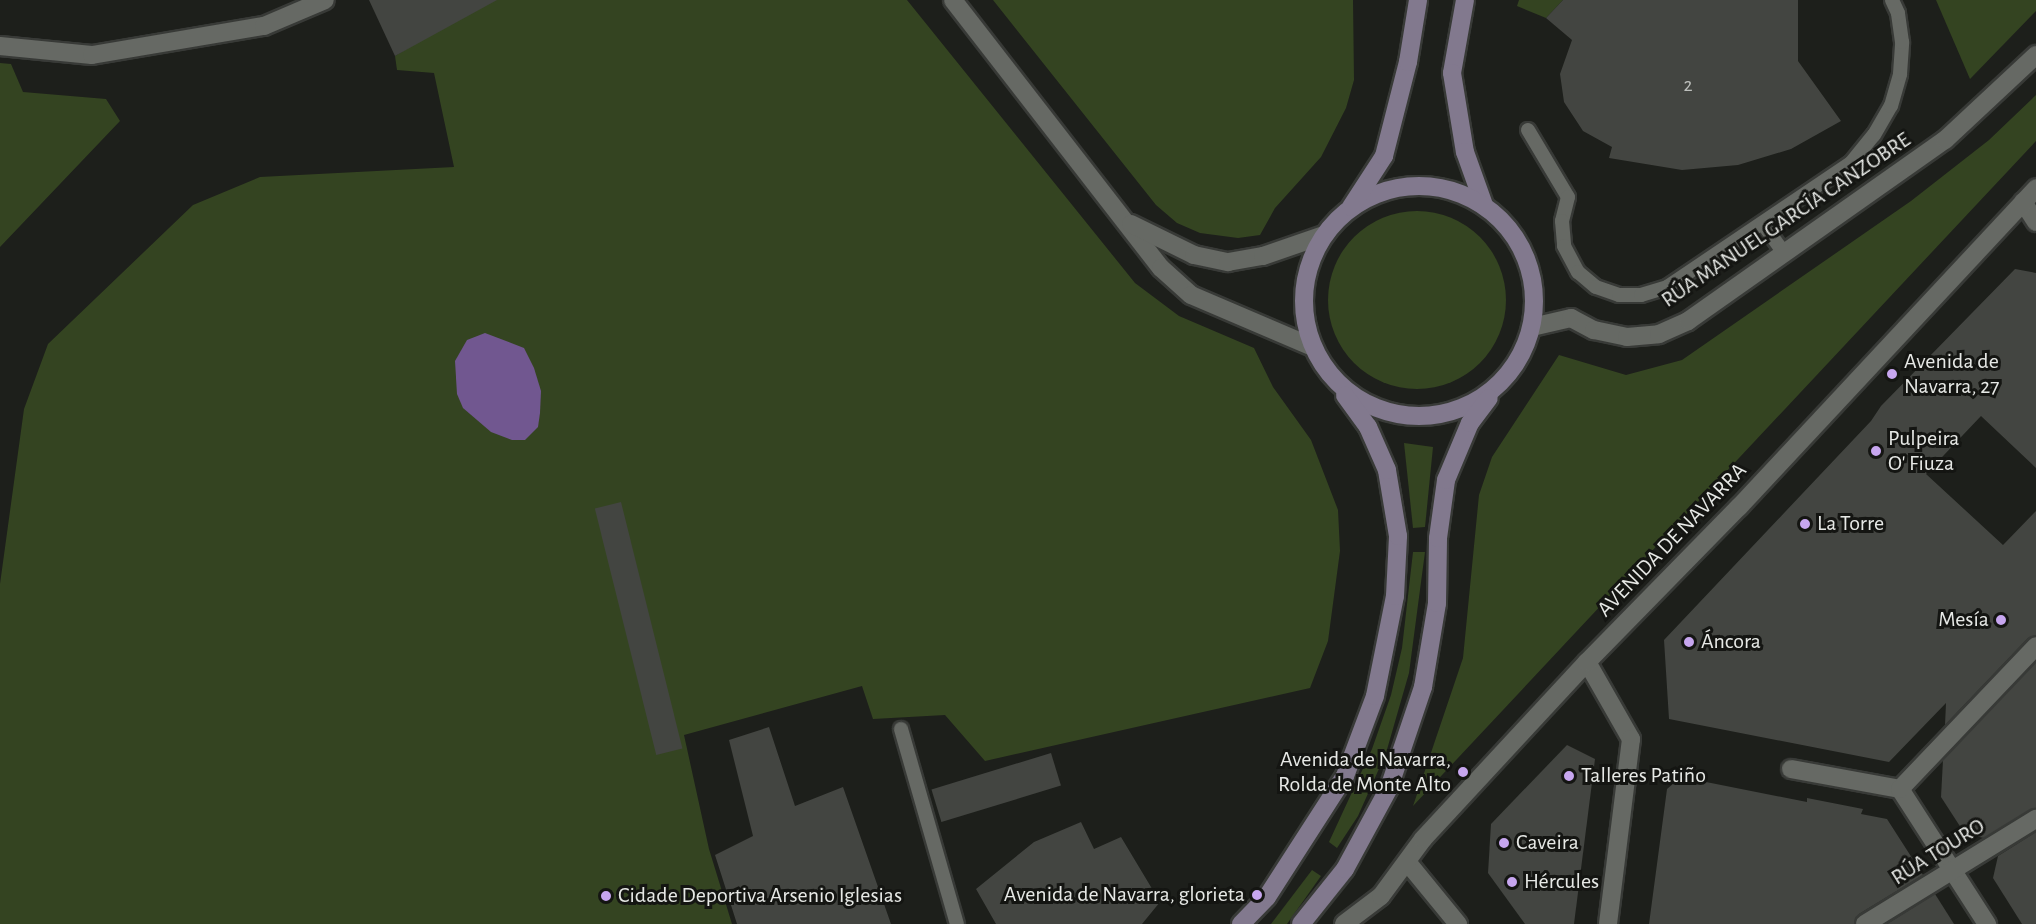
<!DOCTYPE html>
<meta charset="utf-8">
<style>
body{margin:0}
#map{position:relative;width:2036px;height:924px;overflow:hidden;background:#1d1f1b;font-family:"Alegreya Sans",sans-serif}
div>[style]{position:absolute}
.green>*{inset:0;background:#344421}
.round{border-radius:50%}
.water>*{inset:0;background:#715790}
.building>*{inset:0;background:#434541;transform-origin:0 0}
.roads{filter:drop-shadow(2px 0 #383a37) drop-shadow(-2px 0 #383a37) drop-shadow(0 2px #383a37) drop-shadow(0 -2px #383a37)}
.lane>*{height:14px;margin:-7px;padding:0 7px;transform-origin:7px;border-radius:7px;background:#666964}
.street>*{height:18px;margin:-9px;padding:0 9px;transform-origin:9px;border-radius:9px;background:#666964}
.secondary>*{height:18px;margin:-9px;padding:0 9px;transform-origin:9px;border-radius:9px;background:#82798e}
.secondary>.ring{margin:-9px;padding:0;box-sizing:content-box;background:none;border:18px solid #82798e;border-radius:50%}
.dots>*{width:16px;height:16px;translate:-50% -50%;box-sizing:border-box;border:3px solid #141512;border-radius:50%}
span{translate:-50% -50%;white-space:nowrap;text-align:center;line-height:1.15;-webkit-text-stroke:6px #141512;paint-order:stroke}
.number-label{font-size:20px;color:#bec0bd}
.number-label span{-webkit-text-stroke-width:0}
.street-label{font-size:22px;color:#e7e9e6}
.poi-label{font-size:22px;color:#e7e9e6}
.left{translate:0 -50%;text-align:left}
.right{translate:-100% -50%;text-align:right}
</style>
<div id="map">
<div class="green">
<i style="clip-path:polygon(488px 0,907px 0,1135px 283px,1179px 316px,1254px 348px,1273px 387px,1311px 440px,1338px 510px,1340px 551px,1328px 641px,1310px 688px,985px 761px,945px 715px,873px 719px,862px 686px,684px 735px,709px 849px,732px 924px,0 924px,0 584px,24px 409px,48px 344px,193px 205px,260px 177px,454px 167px,434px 73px,397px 70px,395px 56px)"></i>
<i style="clip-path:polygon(993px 0,1353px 0,1354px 80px,1346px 108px,1321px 157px,1275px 208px,1260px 235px,1238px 238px,1200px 233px,1177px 223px,1156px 205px)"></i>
<i style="clip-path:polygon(1519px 0,1563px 0,1546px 18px,1517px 6px)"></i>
<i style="clip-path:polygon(1936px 0,2036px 0,2036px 11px,1970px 79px)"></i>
<i style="clip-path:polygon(0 63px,11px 64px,23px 92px,106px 99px,120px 121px,0 247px)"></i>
<i style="clip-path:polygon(2036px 95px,2036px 141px,1413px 806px,1463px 658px,1479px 495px,1492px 457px,1559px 355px,1626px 375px,1682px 360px,1911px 201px,1989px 140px)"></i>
<i class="round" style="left:1328px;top:211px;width:178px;height:178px"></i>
<i style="clip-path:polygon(1404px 443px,1433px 447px,1425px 527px,1413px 528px)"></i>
<i style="clip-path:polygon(1413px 552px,1425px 552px,1409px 673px,1386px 753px,1358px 816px,1337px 848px,1329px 842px,1372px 749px,1391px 695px,1402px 648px)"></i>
<i style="clip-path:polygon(1312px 870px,1321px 876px,1287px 924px,1271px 924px)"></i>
</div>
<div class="water">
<i style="clip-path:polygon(485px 333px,524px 348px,534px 368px,541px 391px,540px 413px,538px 427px,525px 440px,512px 440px,491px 432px,463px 408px,457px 394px,455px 361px,467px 340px)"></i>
</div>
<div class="building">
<i style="clip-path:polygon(369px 0,497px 0,395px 56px)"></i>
<i style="clip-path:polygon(1563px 0,1798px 0,1798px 61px,1841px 121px,1791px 149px,1738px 165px,1682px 170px,1609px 158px,1612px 147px,1583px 131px,1564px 102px,1560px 74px,1572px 40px,1546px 18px)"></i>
<i style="clip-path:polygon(2015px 269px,2036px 273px,2036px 468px,1981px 416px,1926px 474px,2003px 545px,2036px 511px,2036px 635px,2028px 638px,1945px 725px,1946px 703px,1889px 762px,1669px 719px,1664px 640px,1871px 421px,1881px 406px)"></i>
<i style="left:621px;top:502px;width:254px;height:27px;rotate:76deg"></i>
<i style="clip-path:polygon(2036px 662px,2036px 808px,1984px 838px,1965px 834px,1941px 797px,1943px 760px)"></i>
<i style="clip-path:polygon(769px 727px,795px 806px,843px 787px,891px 924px,737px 924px,715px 855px,753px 836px,729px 740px)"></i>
<i style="clip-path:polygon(1567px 745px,1595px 759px,1574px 924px,1525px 924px,1488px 873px,1491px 824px)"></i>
<i style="left:1051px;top:753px;width:34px;height:125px;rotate:73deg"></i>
<i style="clip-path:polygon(1681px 777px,1807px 802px,1807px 798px,1863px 809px,1861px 814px,1887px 819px,1923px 875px,1859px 914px,1854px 924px,1649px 924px,1667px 789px)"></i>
<i style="clip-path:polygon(1081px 822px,1094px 849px,1121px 837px,1160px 902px,1142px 924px,996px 924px,976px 889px,1034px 842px)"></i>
<i style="clip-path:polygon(2036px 832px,2036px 924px,2022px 924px,1993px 878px,1998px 856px)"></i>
<i style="clip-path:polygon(1935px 894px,1954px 924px,1887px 924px)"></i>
</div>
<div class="roads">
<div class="lane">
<i style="left:1528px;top:130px;width:78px;rotate:59.2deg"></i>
<i style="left:1568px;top:197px;width:25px;rotate:104deg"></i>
<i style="left:1562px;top:221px;width:25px;rotate:85deg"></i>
<i style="left:1564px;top:246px;width:30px;rotate:62deg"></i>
<i style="left:1578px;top:272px;width:23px;rotate:40deg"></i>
<i style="left:1596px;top:287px;width:24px;rotate:19deg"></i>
<i style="left:1619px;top:295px;width:22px"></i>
<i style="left:1641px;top:295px;width:27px;rotate:-17deg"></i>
<i style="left:1667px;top:287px;width:222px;rotate:-34deg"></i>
<i style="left:1851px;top:163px;width:36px;rotate:-51deg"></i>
<i style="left:1874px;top:135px;width:34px;rotate:-60deg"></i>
<i style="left:1891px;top:106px;width:33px;rotate:-74deg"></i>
<i style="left:1900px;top:74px;width:32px;rotate:-86deg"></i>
<i style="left:1902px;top:42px;width:29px;rotate:-98deg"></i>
<i style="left:1898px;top:13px;width:14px;rotate:-115deg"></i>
<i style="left:1763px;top:224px;width:36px;rotate:54deg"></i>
<i style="left:901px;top:729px;width:203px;rotate:74deg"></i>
</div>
<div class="street">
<i style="left:953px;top:0;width:339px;rotate:52.2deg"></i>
<i style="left:1161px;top:268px;width:40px;rotate:42deg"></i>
<i style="left:1191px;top:295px;width:133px;rotate:23.1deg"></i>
<i style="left:0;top:46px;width:92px;rotate:5.6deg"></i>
<i style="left:92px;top:55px;width:174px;rotate:-9.6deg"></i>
<i style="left:264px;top:26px;width:66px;rotate:-23.1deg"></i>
<i style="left:2023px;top:202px;width:24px;rotate:57deg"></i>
<i style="left:1131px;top:224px;width:70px;rotate:26.2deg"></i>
<i style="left:1194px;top:255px;width:35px;rotate:12deg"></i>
<i style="left:1228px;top:262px;width:36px;rotate:-10deg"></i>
<i style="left:1263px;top:256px;width:65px;rotate:-19deg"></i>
<i style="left:1532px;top:327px;width:40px;rotate:-13deg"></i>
<i style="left:1571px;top:318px;width:26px;rotate:28deg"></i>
<i style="left:1594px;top:330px;width:34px;rotate:12deg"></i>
<i style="left:1627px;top:337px;width:32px;rotate:-5deg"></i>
<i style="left:1659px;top:334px;width:32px;rotate:-24deg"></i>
<i style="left:1688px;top:321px;width:314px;rotate:-35.2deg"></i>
<i style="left:1945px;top:140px;width:125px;rotate:-43deg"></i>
<i style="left:1587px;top:662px;width:89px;rotate:60.3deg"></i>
<i style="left:1631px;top:739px;width:186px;rotate:97.1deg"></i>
<i style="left:1791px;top:769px;width:111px;rotate:10.4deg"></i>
<i style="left:1900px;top:789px;width:161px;rotate:57.2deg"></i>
<i style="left:1900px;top:789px;width:197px;rotate:-46.4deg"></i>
<i style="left:1408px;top:863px;width:79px;rotate:50.7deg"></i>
<i style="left:1344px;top:924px;width:46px;rotate:-37.1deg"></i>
<i style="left:1381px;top:896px;width:71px;rotate:-53.6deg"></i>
<i style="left:1423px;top:839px;width:241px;rotate:-47.2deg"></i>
<i style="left:1587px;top:662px;width:217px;rotate:-45.6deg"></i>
<i style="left:1739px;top:507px;width:436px;rotate:-47deg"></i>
<i style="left:1865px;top:924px;width:201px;rotate:-31.6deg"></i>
</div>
<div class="secondary">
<i style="left:1465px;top:0;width:74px;rotate:100.1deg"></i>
<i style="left:1452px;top:73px;width:80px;rotate:80.7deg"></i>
<i style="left:1465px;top:152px;width:56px;rotate:70.3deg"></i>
<i class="ring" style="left:1304px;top:186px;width:212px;height:212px"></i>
<i style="left:1351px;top:207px;width:61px;rotate:-57.1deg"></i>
<i style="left:1384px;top:156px;width:97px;rotate:-75.7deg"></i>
<i style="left:1408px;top:62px;width:63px;rotate:-80.8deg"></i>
<i style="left:1241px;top:924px;width:37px;rotate:-46deg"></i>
<i style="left:1267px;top:897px;width:144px;rotate:-57.2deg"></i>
<i style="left:1345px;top:776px;width:85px;rotate:-69.4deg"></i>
<i style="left:1375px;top:696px;width:102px;rotate:-78.7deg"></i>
<i style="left:1395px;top:596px;width:60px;rotate:-87.1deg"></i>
<i style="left:1398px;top:536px;width:67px;rotate:-99.5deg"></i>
<i style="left:1387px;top:470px;width:47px;rotate:-113.8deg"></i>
<i style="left:1368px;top:427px;width:39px;rotate:-126deg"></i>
<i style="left:1301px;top:924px;width:70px;rotate:-51.3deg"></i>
<i style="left:1345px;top:869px;width:92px;rotate:-61.5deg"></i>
<i style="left:1389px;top:788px;width:107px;rotate:-71.4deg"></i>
<i style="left:1423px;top:687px;width:85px;rotate:-80.5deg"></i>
<i style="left:1437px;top:603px;width:65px;rotate:-89.1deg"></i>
<i style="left:1438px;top:538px;width:59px;rotate:-82.1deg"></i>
<i style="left:1446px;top:480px;width:62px;rotate:-67.2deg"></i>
<i style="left:1470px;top:423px;width:31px;rotate:-53deg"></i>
</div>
</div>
<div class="dots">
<i style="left:1892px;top:374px;background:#c7a6ef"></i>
<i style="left:1876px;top:451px;background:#c7a6ef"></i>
<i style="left:1805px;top:524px;background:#c7a6ef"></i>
<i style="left:2001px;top:620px;background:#c7a6ef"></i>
<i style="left:1689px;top:642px;background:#c7a6ef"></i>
<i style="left:1463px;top:772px;background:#c7a6ef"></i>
<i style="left:1569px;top:776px;background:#c7a6ef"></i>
<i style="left:1504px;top:843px;background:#c7a6ef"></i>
<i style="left:1512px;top:882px;background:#c7a6ef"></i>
<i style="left:1257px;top:895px;background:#c7a6ef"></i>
<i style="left:606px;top:896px;background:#c7a6ef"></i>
</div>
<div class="number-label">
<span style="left:1688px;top:85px">2</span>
</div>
<div class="street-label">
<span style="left:1786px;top:220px;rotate:-34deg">RÚA MANUEL GARCÍA CANZOBRE</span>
<span style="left:1672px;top:540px;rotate:-46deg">AVENIDA DE NAVARRA</span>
<span style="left:1938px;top:852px;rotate:-32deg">RÚA TOURO</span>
</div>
<div class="poi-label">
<span class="left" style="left:1904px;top:374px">Avenida de<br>Navarra, 27</span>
<span class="left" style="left:1888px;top:451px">Pulpeira<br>O' Fiuza</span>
<span class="left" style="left:1817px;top:524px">La Torre</span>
<span class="right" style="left:1989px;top:620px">Mesía</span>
<span class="left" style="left:1701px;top:642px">Áncora</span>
<span class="right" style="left:1451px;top:772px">Avenida de Navarra,<br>Rolda de Monte Alto</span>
<span class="left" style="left:1581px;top:776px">Talleres Patiño</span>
<span class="left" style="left:1516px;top:843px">Caveira</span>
<span class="left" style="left:1524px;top:882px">Hércules</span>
<span class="right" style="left:1245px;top:895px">Avenida de Navarra, glorieta</span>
<span class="left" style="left:618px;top:896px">Cidade Deportiva Arsenio Iglesias</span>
</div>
</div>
